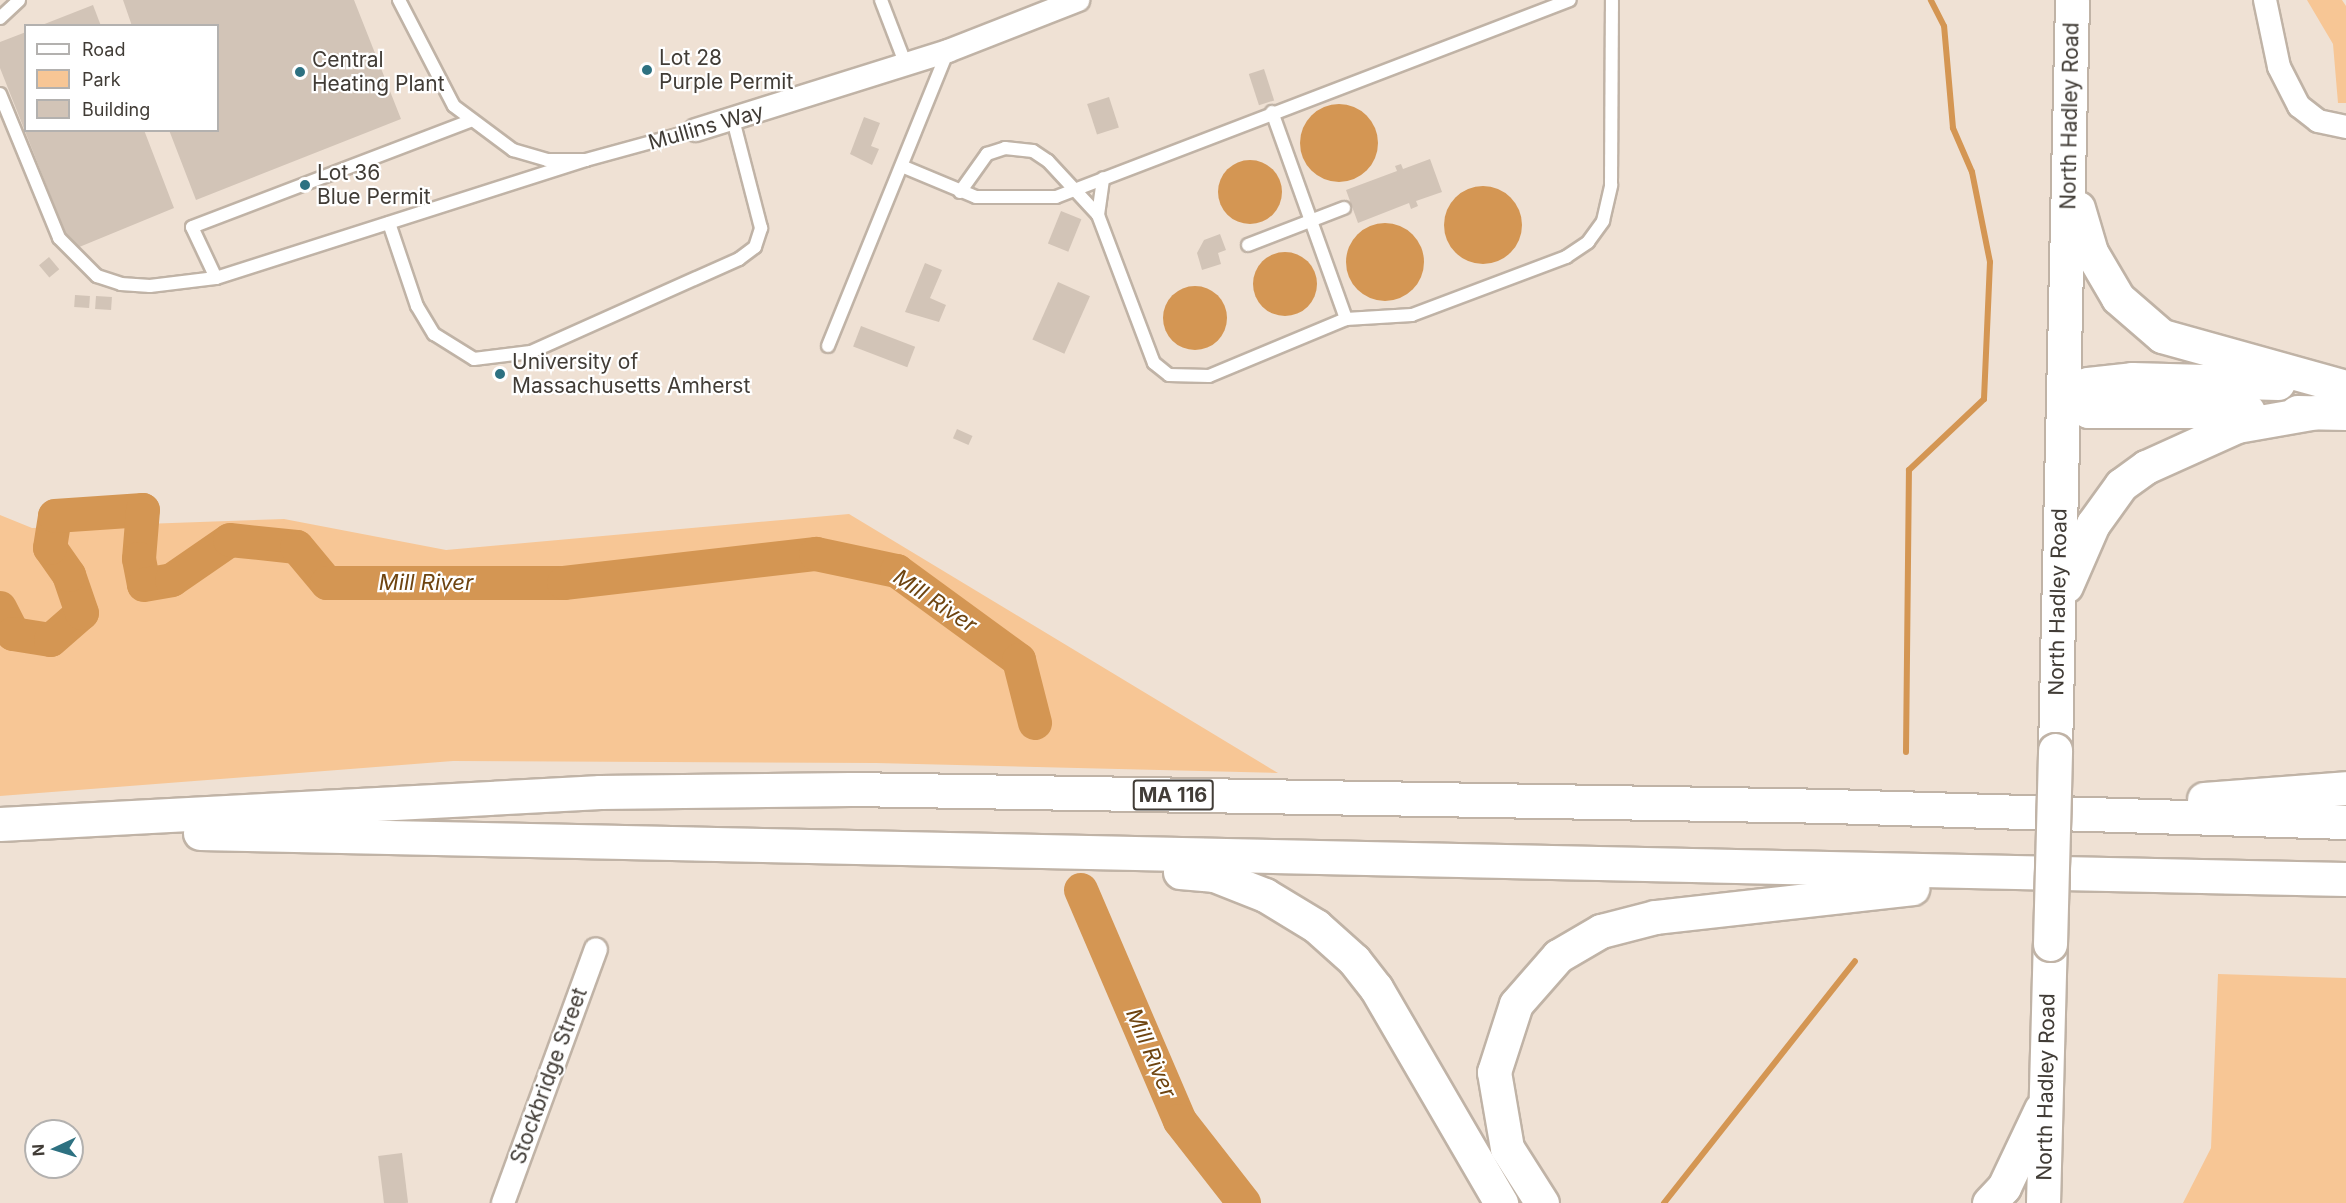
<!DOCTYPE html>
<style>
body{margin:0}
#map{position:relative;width:2346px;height:1203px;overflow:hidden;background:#efe1d4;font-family:Inter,sans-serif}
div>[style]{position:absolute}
.green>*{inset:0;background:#f7c695}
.water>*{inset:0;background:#d49653}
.round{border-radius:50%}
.stream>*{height:6px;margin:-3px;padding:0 3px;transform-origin:3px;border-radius:3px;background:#d49653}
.river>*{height:34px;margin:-17px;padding:0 17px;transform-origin:17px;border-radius:17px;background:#d49653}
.building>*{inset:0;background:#d2c4b7;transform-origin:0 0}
.roads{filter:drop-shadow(2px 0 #c0b3a6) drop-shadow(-2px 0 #c0b3a6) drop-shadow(0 2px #c0b3a6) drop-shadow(0 -2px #c0b3a6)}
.lane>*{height:12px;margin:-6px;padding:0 6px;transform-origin:6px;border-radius:6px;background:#fff}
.street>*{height:22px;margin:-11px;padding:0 11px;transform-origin:11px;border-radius:11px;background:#fff}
.primary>*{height:33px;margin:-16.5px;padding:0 16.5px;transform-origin:16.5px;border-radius:16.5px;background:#fff}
.bridges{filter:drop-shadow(2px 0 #c0b3a6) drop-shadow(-2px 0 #c0b3a6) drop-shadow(0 2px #c0b3a6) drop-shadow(0 -2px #c0b3a6)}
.primary-bridge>*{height:33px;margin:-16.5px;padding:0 16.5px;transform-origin:16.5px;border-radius:16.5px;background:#fff}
.dots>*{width:16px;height:16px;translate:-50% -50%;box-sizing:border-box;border:3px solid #fff;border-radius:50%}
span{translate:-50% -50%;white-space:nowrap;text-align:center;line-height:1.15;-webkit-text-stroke:4.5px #fff;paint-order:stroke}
.shield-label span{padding:2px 4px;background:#fff;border:2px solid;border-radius:4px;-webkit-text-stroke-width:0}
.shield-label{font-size:20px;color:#413c36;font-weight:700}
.poi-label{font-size:21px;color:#413c36}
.left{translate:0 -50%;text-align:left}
.street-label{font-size:21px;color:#413c36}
.water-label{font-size:22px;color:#6e4410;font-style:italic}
.legend{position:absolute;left:24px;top:24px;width:195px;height:108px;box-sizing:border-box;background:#fff;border:2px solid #b3b1af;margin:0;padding:8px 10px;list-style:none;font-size:18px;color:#413c36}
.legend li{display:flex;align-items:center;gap:12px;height:30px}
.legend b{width:30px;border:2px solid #b3b1af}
.north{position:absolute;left:24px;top:1119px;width:60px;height:60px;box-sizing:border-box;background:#fff;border:2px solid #b3b1af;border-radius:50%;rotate:266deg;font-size:16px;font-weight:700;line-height:24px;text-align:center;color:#413c36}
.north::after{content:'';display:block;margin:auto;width:21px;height:27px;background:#2d7181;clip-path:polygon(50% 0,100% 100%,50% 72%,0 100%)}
</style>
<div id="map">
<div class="green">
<i style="clip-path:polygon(2307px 0,2342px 0,2346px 6px,2346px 103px,2338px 103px,2333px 44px)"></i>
<i style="clip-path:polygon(849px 514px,1278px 773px,876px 763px,453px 761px,0 796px,0 515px,32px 528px,284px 519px,446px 550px)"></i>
<i style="clip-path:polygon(2218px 974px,2346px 978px,2346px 1203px,2183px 1203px,2211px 1148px)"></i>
</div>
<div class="water">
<i class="round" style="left:1300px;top:104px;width:78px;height:78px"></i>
<i class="round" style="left:1218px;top:160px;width:64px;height:64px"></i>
<i class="round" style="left:1444px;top:186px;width:78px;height:78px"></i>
<i class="round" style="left:1346px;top:223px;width:78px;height:78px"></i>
<i class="round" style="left:1253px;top:252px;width:64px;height:64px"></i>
<i class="round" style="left:1163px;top:286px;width:64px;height:64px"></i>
</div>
<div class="stream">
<i style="left:1906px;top:752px;width:282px;rotate:-89.4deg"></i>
<i style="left:1909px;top:470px;width:103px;rotate:-43.4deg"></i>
<i style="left:1984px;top:399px;width:137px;rotate:-87.5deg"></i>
<i style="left:1990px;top:262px;width:92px;rotate:-101.3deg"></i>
<i style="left:1972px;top:172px;width:48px;rotate:-113.4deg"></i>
<i style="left:1953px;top:128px;width:102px;rotate:-95deg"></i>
<i style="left:1944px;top:26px;width:29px;rotate:-117deg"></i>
<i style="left:1664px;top:1203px;width:308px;rotate:-51.7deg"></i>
</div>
<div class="river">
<i style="left:0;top:608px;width:29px;rotate:63deg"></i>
<i style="left:13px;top:634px;width:38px;rotate:9deg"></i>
<i style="left:51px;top:640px;width:41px;rotate:-41.1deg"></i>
<i style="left:82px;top:613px;width:40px;rotate:-108.9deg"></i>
<i style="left:69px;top:575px;width:33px;rotate:-125deg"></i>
<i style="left:50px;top:548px;width:32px;rotate:-81deg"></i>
<i style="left:55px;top:516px;width:88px;rotate:-3.9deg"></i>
<i style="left:143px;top:510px;width:49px;rotate:94.7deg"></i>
<i style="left:139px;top:559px;width:26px;rotate:79deg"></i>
<i style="left:144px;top:585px;width:28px;rotate:-10deg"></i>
<i style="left:172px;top:580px;width:70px;rotate:-34.6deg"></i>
<i style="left:230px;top:540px;width:67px;rotate:6deg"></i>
<i style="left:297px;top:547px;width:47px;rotate:50.2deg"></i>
<i style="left:327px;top:583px;width:237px"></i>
<i style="left:564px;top:583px;width:254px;rotate:-6.6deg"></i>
<i style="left:816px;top:554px;width:83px;rotate:11.9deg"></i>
<i style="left:897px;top:571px;width:151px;rotate:36.1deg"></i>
<i style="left:1019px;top:660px;width:65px;rotate:75.7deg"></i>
<i style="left:1081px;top:890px;width:251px;rotate:66.8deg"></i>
<i style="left:1180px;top:1121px;width:104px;rotate:52deg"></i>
</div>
<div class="building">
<i style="clip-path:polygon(123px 0,354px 0,401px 119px,196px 200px,169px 130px,218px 130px,218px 26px,132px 26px)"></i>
<i style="clip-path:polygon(93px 5px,101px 26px,42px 26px,42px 25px)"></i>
<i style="clip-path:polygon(26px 32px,26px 130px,144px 130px,174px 208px,72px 250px,0 68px,0 42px)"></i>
<i style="left:1264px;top:69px;width:33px;height:16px;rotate:72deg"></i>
<i style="left:1109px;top:97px;width:32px;height:23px;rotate:72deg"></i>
<i style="clip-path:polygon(864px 117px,880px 123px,871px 146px,879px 149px,872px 165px,850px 154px)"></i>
<i style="clip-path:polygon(1430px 159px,1442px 192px,1416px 201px,1418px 206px,1411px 209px,1409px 203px,1358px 223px,1346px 190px,1397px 171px,1395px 166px,1401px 164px,1403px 169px)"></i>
<i style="left:1061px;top:211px;width:22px;height:35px;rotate:22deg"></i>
<i style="clip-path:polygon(1220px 234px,1226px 250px,1218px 253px,1221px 264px,1202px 270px,1197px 253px,1204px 240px)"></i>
<i style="left:49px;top:257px;width:16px;height:13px;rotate:50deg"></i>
<i style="clip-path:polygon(925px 263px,942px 270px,930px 298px,946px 305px,939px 322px,905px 312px)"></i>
<i style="left:1058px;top:282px;width:35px;height:63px;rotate:24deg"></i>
<i style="left:75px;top:295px;width:15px;height:12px;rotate:4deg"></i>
<i style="left:96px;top:296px;width:16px;height:13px;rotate:4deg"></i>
<i style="left:861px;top:326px;width:58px;height:22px;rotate:21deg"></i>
<i style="left:957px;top:429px;width:17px;height:10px;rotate:24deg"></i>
<i style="left:402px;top:1153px;width:50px;height:24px;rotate:83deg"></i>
</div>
<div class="roads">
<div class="lane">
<i style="left:399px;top:0;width:119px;rotate:62.6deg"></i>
<i style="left:454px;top:106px;width:74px;rotate:36.7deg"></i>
<i style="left:513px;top:150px;width:35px;rotate:16deg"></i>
<i style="left:547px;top:160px;width:39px"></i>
<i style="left:586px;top:160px;width:114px;rotate:-15.3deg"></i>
<i style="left:881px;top:0;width:70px;rotate:69deg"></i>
<i style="left:0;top:18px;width:26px;rotate:-43deg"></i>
<i style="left:0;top:94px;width:156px;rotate:67.7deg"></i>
<i style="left:59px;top:238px;width:54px;rotate:45deg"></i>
<i style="left:97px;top:276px;width:25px;rotate:18deg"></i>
<i style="left:121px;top:284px;width:29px;rotate:4deg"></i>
<i style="left:150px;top:286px;width:66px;rotate:-6.9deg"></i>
<i style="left:216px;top:278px;width:388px;rotate:-17.7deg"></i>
<i style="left:1272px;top:112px;width:220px;rotate:70.3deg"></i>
<i style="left:904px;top:167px;width:78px;rotate:22.6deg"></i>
<i style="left:976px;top:197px;width:80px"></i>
<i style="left:1056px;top:197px;width:550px;rotate:-20.97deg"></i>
<i style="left:960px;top:192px;width:47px;rotate:-54.6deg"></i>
<i style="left:987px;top:154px;width:19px;rotate:-18deg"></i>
<i style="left:1005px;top:148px;width:28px;rotate:6deg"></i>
<i style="left:1033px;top:151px;width:18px;rotate:34deg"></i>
<i style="left:1048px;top:161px;width:74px;rotate:47.2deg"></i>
<i style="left:1098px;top:215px;width:158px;rotate:69.3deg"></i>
<i style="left:1154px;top:363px;width:19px;rotate:39deg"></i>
<i style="left:1169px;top:375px;width:40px;rotate:1.4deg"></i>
<i style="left:1209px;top:376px;width:148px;rotate:-22.6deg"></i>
<i style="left:1346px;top:319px;width:66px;rotate:-3.5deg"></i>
<i style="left:1412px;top:315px;width:165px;rotate:-20.6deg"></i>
<i style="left:1566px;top:257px;width:27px;rotate:-34deg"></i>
<i style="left:1588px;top:242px;width:26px;rotate:-54deg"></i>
<i style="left:1603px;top:221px;width:37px;rotate:-77deg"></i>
<i style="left:1611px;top:185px;width:185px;rotate:-89.7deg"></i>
<i style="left:1098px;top:215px;width:37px;rotate:-82deg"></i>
<i style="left:389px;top:223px;width:88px;rotate:71.4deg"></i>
<i style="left:417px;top:306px;width:33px;rotate:59deg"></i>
<i style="left:434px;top:334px;width:47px;rotate:32deg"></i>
<i style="left:474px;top:359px;width:57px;rotate:-7deg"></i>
<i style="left:531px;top:352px;width:228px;rotate:-24.1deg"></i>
<i style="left:739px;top:259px;width:20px;rotate:-37deg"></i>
<i style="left:755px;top:247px;width:20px;rotate:-72deg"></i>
<i style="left:761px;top:228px;width:112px;rotate:-104.5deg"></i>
<i style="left:1248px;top:245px;width:103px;rotate:-21.1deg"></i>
<i style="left:216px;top:278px;width:56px;rotate:-115.2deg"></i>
<i style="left:192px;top:227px;width:297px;rotate:-20.9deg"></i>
<i style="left:828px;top:346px;width:318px;rotate:-67.9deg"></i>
</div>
<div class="street">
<i style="left:2265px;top:0;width:68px;rotate:78.2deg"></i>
<i style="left:2279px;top:67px;width:44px;rotate:62.9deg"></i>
<i style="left:2299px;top:106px;width:24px;rotate:38deg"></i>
<i style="left:2318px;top:121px;width:29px;rotate:12deg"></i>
<i style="left:696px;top:130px;width:264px;rotate:-17.4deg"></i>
<i style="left:948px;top:51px;width:140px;rotate:-21.4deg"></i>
<i style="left:503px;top:1203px;width:270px;rotate:-69.9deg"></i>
</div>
<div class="primary">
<i style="left:2078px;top:208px;width:46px;rotate:73.5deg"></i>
<i style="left:2091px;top:252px;width:53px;rotate:59.6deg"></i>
<i style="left:2118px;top:298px;width:58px;rotate:40.8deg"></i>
<i style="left:2162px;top:336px;width:191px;rotate:15.5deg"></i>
<i style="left:2063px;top:394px;width:30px;rotate:34deg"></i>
<i style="left:2088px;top:411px;width:160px"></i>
<i style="left:2063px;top:394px;width:27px;rotate:-22deg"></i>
<i style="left:2088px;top:384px;width:44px;rotate:-6.5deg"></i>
<i style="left:2132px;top:379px;width:146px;rotate:1.6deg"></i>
<i style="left:2297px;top:412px;width:49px;rotate:1.2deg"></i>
<i style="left:2066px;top:586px;width:68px;rotate:-66.5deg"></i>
<i style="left:2093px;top:524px;width:48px;rotate:-54.3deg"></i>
<i style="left:2121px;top:485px;width:31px;rotate:-36deg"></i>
<i style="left:2146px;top:467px;width:100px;rotate:-24.3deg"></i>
<i style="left:2237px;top:426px;width:81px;rotate:-9.9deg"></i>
<i style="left:2055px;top:750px;width:750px;rotate:-88.7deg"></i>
<i style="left:2204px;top:799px;width:142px;rotate:-4.4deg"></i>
<i style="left:0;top:824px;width:601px;rotate:-3.05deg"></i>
<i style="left:600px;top:792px;width:250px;rotate:-0.7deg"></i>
<i style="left:850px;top:789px;width:981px;rotate:0.99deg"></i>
<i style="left:1831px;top:806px;width:515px;rotate:1.78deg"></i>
<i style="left:200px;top:833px;width:2146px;rotate:1.23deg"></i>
<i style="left:1180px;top:872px;width:34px;rotate:5deg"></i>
<i style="left:1214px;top:875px;width:55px;rotate:21.4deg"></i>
<i style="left:1265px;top:895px;width:60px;rotate:31.3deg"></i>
<i style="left:1316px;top:926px;width:51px;rotate:41.8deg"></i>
<i style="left:1354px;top:960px;width:36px;rotate:52deg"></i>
<i style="left:1376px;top:988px;width:249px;rotate:59.8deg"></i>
<i style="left:1542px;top:1203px;width:65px;rotate:-122.5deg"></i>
<i style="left:1507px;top:1148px;width:77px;rotate:-99.7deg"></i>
<i style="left:1494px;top:1072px;width:71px;rotate:-72.1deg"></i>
<i style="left:1516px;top:1004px;width:64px;rotate:-48.8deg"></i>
<i style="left:1558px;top:956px;width:50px;rotate:-30.2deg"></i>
<i style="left:1601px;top:931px;width:56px;rotate:-14.5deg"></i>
<i style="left:1655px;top:917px;width:259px;rotate:-6.4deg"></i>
<i style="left:1989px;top:1203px;width:22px;rotate:-47deg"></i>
<i style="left:2004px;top:1187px;width:86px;rotate:-64.6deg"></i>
<i style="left:2043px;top:1203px;width:259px;rotate:-88.5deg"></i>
</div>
</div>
<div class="bridges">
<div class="primary-bridge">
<i style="left:2050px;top:944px;width:194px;rotate:-88.5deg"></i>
</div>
</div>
<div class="dots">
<i style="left:647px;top:70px;background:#2d7181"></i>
<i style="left:300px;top:72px;background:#2d7181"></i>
<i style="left:305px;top:185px;background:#2d7181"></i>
<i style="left:500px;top:374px;background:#2d7181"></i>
</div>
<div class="shield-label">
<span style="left:1173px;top:795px">MA 116</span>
</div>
<div class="poi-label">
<span class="left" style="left:659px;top:70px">Lot 28<br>Purple Permit</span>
<span class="left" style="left:312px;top:72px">Central<br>Heating Plant</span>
<span class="left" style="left:317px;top:185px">Lot 36<br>Blue Permit</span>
<span class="left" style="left:512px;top:374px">University of<br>Massachusetts Amherst</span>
</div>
<div class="street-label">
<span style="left:2070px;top:116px;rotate:-89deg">North Hadley Road</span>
<span style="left:706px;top:127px;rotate:-16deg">Mullins Way</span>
<span style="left:2058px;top:602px;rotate:-89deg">North Hadley Road</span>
<span style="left:549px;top:1076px;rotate:-70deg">Stockbridge Street</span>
<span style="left:2046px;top:1087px;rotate:-89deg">North Hadley Road</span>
</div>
<div class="water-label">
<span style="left:426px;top:583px">Mill River</span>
<span style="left:935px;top:601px;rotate:34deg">Mill River</span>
<span style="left:1151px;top:1053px;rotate:67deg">Mill River</span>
</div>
<ul class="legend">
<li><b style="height:8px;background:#fff"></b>Road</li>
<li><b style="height:16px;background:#f7c695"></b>Park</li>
<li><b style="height:16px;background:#d2c4b7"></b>Building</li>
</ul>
<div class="north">N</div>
</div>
